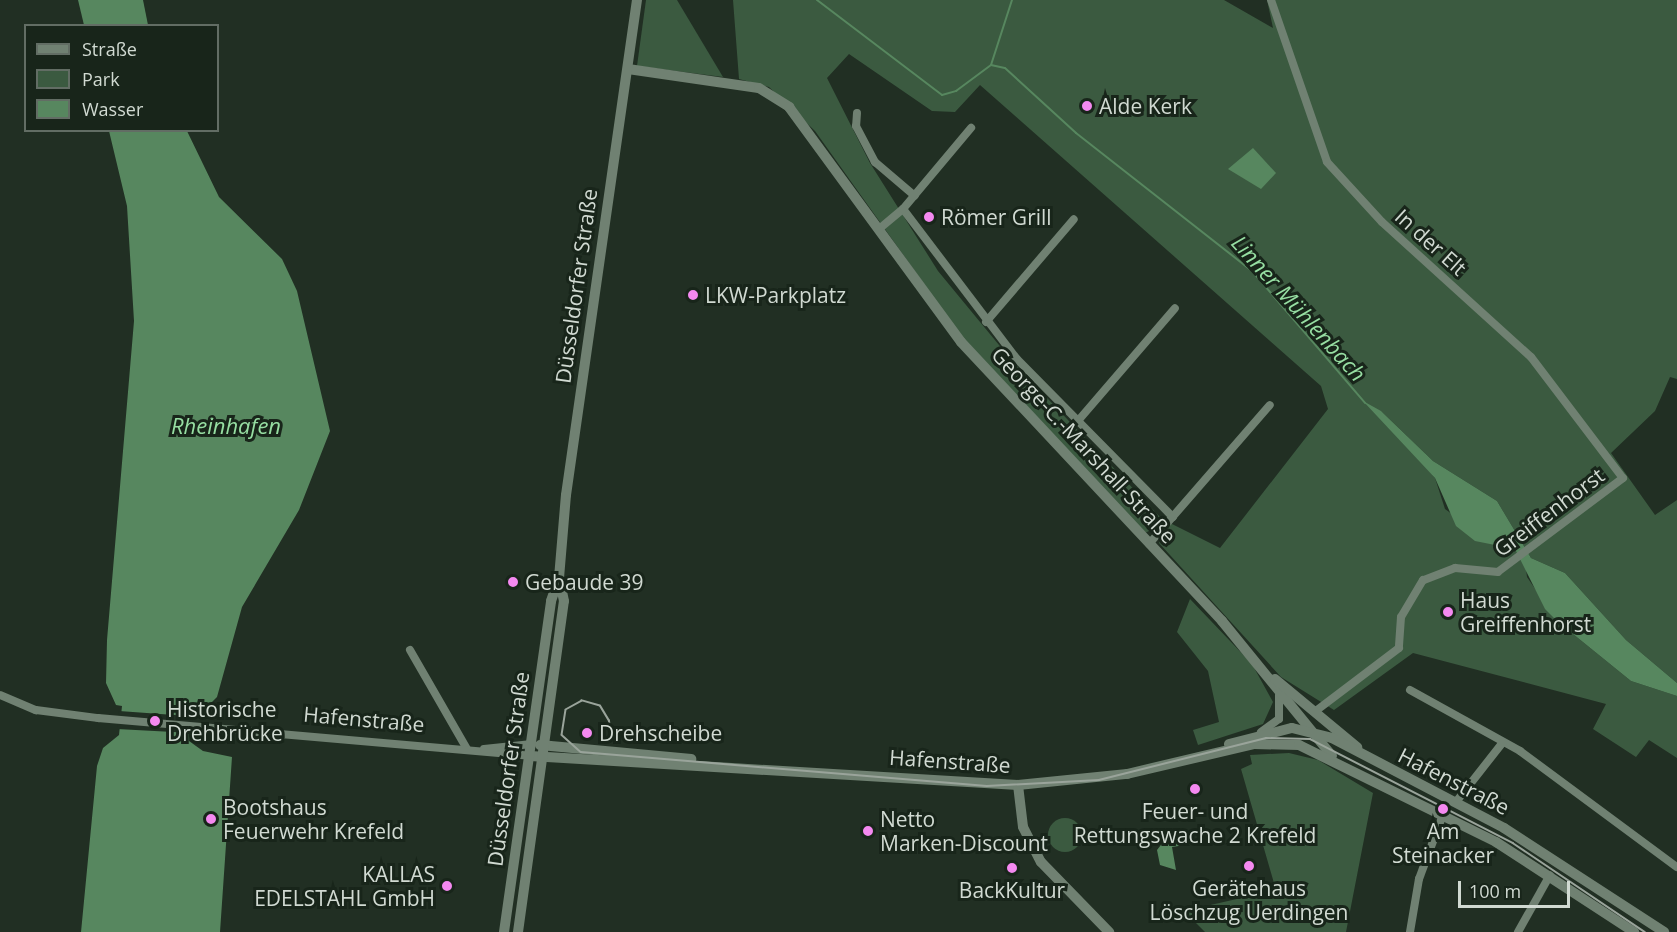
<!DOCTYPE html>
<meta charset="utf-8">
<style>
body{margin:0}
#map{position:relative;width:1677px;height:932px;overflow:hidden;background:#212f23;font-family:"Open Sans",sans-serif}
div>[style]{position:absolute}
.green>*{inset:0;background:#3b5a40}
.round{border-radius:50%}
.water>*{inset:0;background:#57875f}
.pier>*{inset:0;background:#212f23}
.stream>*{height:2px;margin:-1px;padding:0 1px;transform-origin:1px;border-radius:1px;background:#57875f}
.street>*{height:8px;margin:-4px;padding:0 4px;transform-origin:4px;border-radius:4px;background:#708172}
.secondary>*{height:10px;margin:-5px;padding:0 5px;transform-origin:5px;border-radius:5px;background:#708172}
.tram>*{height:1.5px;margin:-0.75px;padding:0 0.75px;transform-origin:0.75px;border-radius:0.75px;background:#9aa49b}
.dots>*{width:16px;height:16px;translate:-50% -50%;box-sizing:border-box;border:3px solid #18251a;border-radius:50%}
span{translate:-50% -50%;white-space:nowrap;text-align:center;line-height:1.15;-webkit-text-stroke:6px #18251a;paint-order:stroke}
.poi-label{font-size:21px;color:#d1dad2}
.left{translate:0 -50%;text-align:left}
.right{translate:-100% -50%;text-align:right}
.street-label{font-size:21px;color:#d1dad2}
.water-label{font-size:22px;color:#96dea2;font-style:italic}
.legend{position:absolute;left:24px;top:24px;width:195px;height:108px;box-sizing:border-box;background:#18251a;border:2px solid #626d64;margin:0;padding:8px 10px;list-style:none;font-size:18px;color:#d1dad2}
.legend li{display:flex;align-items:center;gap:12px;height:30px}
.legend b{width:30px;border:2px solid #626d64}
.scale{position:absolute;left:1458px;top:881px;width:112px;height:27px;box-sizing:border-box;border:3px solid #d1dad2;border-top:0;padding-left:8px;font-size:18px;line-height:21px;white-space:nowrap;color:#d1dad2;-webkit-text-stroke:4px #18251a;paint-order:stroke}
</style>
<div id="map">
<div class="green">
<i style="clip-path:polygon(646px 0,677px 0,723px 77px,637px 66px)"></i>
<i style="clip-path:polygon(evenodd,733px 0,1224px 0,1273px 28px,1267px 0,1677px 0,1677px 379px,1670px 377px,1655px 411px,1611px 453px,1655px 515px,1677px 500px,1677px 683px,1626px 640px,1565px 573px,1531px 558px,1497px 501px,1433px 461px,1381px 411px,1435px 478px,1445px 509px,1495px 545px,1515px 549px,1525px 561px,1527px 577px,1557px 621px,1631px 681px,1677px 696px,1677px 758px,1649px 740px,1636px 757px,1593px 729px,1606px 704px,1413px 653px,1334px 710px,1281px 677px,1159px 543px,1161px 525px,1145px 533px,964px 340px,815px 131px,769px 87px,739px 79px,733px 0,849px 54px,932px 111px,955px 112px,980px 85px,1321px 386px,1328px 409px,1220px 548px,1162px 519px,1013px 362px,938px 271px,870px 163px,827px 78px,849px 54px)"></i>
<i style="clip-path:polygon(1190px 599px,1252px 664px,1273px 702px,1263px 724px,1198px 745px,1193px 730px,1219px 722px,1208px 671px,1177px 632px)"></i>
<i style="clip-path:polygon(1289px 753px,1318px 760px,1373px 793px,1346px 932px,1205px 932px,1184px 911px,1276px 890px,1241px 769px,1252px 764px,1250px 755px)"></i>
<i class="round" style="left:1048px;top:818px;width:34px;height:34px"></i>
</div>
<div class="water">
<i style="clip-path:polygon(78px 0,143px 0,148px 25px,84px 25px)"></i>
<i style="clip-path:polygon(109px 131px,187px 131px,219px 197px,282px 259px,297px 291px,330px 431px,299px 510px,242px 607px,217px 697px,200px 714px,191px 713px,189px 741px,203px 751px,232px 757px,220px 932px,81px 932px,97px 766px,103px 748px,119px 735px,122px 706px,116px 705px,106px 683px,107px 640px,134px 321px,127px 206px)"></i>
<i style="clip-path:polygon(1253px 148px,1276px 173px,1261px 189px,1228px 169px)"></i>
<i style="clip-path:polygon(1363px 401px,1381px 411px,1433px 461px,1497px 501px,1531px 558px,1565px 573px,1626px 640px,1677px 683px,1677px 696px,1631px 681px,1557px 621px,1545px 609px,1515px 549px,1475px 541px,1456px 526px,1435px 478px)"></i>
<i style="clip-path:polygon(1209px 835px,1198px 843px,1172px 847px,1176px 870px,1160px 865px,1157px 850px,1164px 841px,1184px 844px)"></i>
</div>
<div class="pier">
<i style="clip-path:polygon(119px 711px,202px 717px,193px 716px,192px 733px,117px 729px)"></i>
</div>
<div class="stream">
<i style="left:817px;top:0;width:157px;rotate:37.2deg"></i>
<i style="left:942px;top:95px;width:15px;rotate:-16deg"></i>
<i style="left:956px;top:91px;width:44px;rotate:-36.6deg"></i>
<i style="left:991px;top:65px;width:14px;rotate:12deg"></i>
<i style="left:1005px;top:68px;width:96px;rotate:42.5deg"></i>
<i style="left:1076px;top:133px;width:224px;rotate:38.1deg"></i>
<i style="left:1252px;top:271px;width:174px;rotate:49.4deg"></i>
<i style="left:991px;top:65px;width:68px;rotate:-72.1deg"></i>
</div>
<div class="street">
<i style="left:1271px;top:0;width:171px;rotate:70.9deg"></i>
<i style="left:1327px;top:162px;width:81px;rotate:47.5deg"></i>
<i style="left:1382px;top:222px;width:201px;rotate:42.2deg"></i>
<i style="left:1531px;top:357px;width:152px;rotate:52.8deg"></i>
<i style="left:1623px;top:478px;width:156px;rotate:143.1deg"></i>
<i style="left:1498px;top:572px;width:43px;rotate:-174.7deg"></i>
<i style="left:1455px;top:568px;width:34px;rotate:159deg"></i>
<i style="left:1423px;top:580px;width:43px;rotate:120.7deg"></i>
<i style="left:1401px;top:617px;width:31px;rotate:94deg"></i>
<i style="left:1399px;top:648px;width:103px;rotate:142.9deg"></i>
<i style="left:857px;top:113px;width:13px;rotate:94deg"></i>
<i style="left:856px;top:126px;width:41px;rotate:62.2deg"></i>
<i style="left:875px;top:162px;width:52px;rotate:40.4deg"></i>
<i style="left:903px;top:209px;width:188px;rotate:52.8deg"></i>
<i style="left:1017px;top:359px;width:222px;rotate:45.4deg"></i>
<i style="left:879px;top:229px;width:31px;rotate:-40deg"></i>
<i style="left:903px;top:209px;width:106px;rotate:-50deg"></i>
<i style="left:986px;top:322px;width:135px;rotate:-49.5deg"></i>
<i style="left:1077px;top:422px;width:150px;rotate:-49.3deg"></i>
<i style="left:1149px;top:544px;width:184px;rotate:-49deg"></i>
<i style="left:410px;top:650px;width:114px;rotate:60.1deg"></i>
<i style="left:1410px;top:690px;width:126px;rotate:29deg"></i>
<i style="left:1520px;top:751px;width:195px;rotate:36.5deg"></i>
<i style="left:0;top:695px;width:39px;rotate:23deg"></i>
<i style="left:36px;top:710px;width:63px;rotate:7.4deg"></i>
<i style="left:98px;top:718px;width:434px;rotate:5deg"></i>
<i style="left:1261px;top:732px;width:22px;rotate:-36deg"></i>
<i style="left:1279px;top:719px;width:24px;rotate:-90deg"></i>
<i style="left:484px;top:749px;width:48px;rotate:-5.9deg"></i>
<i style="left:1456px;top:802px;width:76px;rotate:-51.9deg"></i>
<i style="left:1410px;top:932px;width:54px;rotate:-80.4deg"></i>
<i style="left:1419px;top:879px;width:66px;rotate:-69.6deg"></i>
<i style="left:1518px;top:932px;width:65px;rotate:-60.7deg"></i>
</div>
<div class="secondary">
<i style="left:628px;top:69px;width:132px;rotate:8.3deg"></i>
<i style="left:759px;top:88px;width:36px;rotate:32deg"></i>
<i style="left:789px;top:107px;width:291px;rotate:53.8deg"></i>
<i style="left:961px;top:342px;width:382px;rotate:46.9deg"></i>
<i style="left:1222px;top:621px;width:174px;rotate:50.8deg"></i>
<i style="left:1275px;top:679px;width:107px;rotate:39.7deg"></i>
<i style="left:1229px;top:744px;width:65px;rotate:-14.3deg"></i>
<i style="left:1292px;top:728px;width:41px;rotate:14deg"></i>
<i style="left:1332px;top:738px;width:194px;rotate:27.6deg"></i>
<i style="left:1504px;top:828px;width:191px;rotate:33deg"></i>
<i style="left:540px;top:745px;width:152px;rotate:5.3deg"></i>
<i style="left:530px;top:756px;width:489px;rotate:3.4deg"></i>
<i style="left:1018px;top:785px;width:110px;rotate:-5.8deg"></i>
<i style="left:1127px;top:774px;width:130px;rotate:-13.3deg"></i>
<i style="left:1254px;top:744px;width:45px;rotate:1.3deg"></i>
<i style="left:1299px;top:745px;width:220px;rotate:26.2deg"></i>
<i style="left:1496px;top:842px;width:165px;rotate:33.1deg"></i>
<i style="left:1018px;top:785px;width:42px;rotate:83.2deg"></i>
<i style="left:1023px;top:827px;width:39px;rotate:63deg"></i>
<i style="left:1041px;top:862px;width:98px;rotate:45.8deg"></i>
<i style="left:504px;top:932px;width:334px;rotate:-81.9deg"></i>
<i style="left:551px;top:601px;width:24px;rotate:-71deg"></i>
<i style="left:559px;top:578px;width:83px;rotate:-85.2deg"></i>
<i style="left:566px;top:495px;width:500px;rotate:-81.84deg"></i>
<i style="left:518px;top:932px;width:334px;rotate:-82.1deg"></i>
<i style="left:564px;top:601px;width:24px;rotate:-102deg"></i>
</div>
<div class="tram">
<i style="left:611px;top:740px;width:19px;rotate:-96deg"></i>
<i style="left:609px;top:721px;width:17px;rotate:-121deg"></i>
<i style="left:600px;top:706px;width:19px;rotate:-164deg"></i>
<i style="left:582px;top:701px;width:18px;rotate:151deg"></i>
<i style="left:566px;top:710px;width:25px;rotate:99deg"></i>
<i style="left:562px;top:735px;width:25px;rotate:42deg"></i>
<i style="left:581px;top:752px;width:407px;rotate:4.8deg"></i>
<i style="left:987px;top:786px;width:112px;rotate:-3.1deg"></i>
<i style="left:1099px;top:780px;width:172px;rotate:-14.1deg"></i>
<i style="left:1266px;top:738px;width:44px;rotate:1.3deg"></i>
<i style="left:1310px;top:739px;width:228px;rotate:27.1deg"></i>
<i style="left:1513px;top:843px;width:159px;rotate:34deg"></i>
</div>
<div class="dots">
<i style="left:1087px;top:106px;background:#f489f0"></i>
<i style="left:929px;top:217px;background:#f489f0"></i>
<i style="left:693px;top:295px;background:#f489f0"></i>
<i style="left:513px;top:582px;background:#f489f0"></i>
<i style="left:1448px;top:612px;background:#f489f0"></i>
<i style="left:155px;top:721px;background:#f489f0"></i>
<i style="left:587px;top:733px;background:#f489f0"></i>
<i style="left:1195px;top:789px;background:#f489f0"></i>
<i style="left:1443px;top:809px;background:#f489f0"></i>
<i style="left:211px;top:819px;background:#f489f0"></i>
<i style="left:868px;top:831px;background:#f489f0"></i>
<i style="left:1249px;top:866px;background:#f489f0"></i>
<i style="left:1012px;top:868px;background:#f489f0"></i>
<i style="left:447px;top:886px;background:#f489f0"></i>
</div>
<div class="poi-label">
<span class="left" style="left:1099px;top:106px">Alde Kerk</span>
<span class="left" style="left:941px;top:217px">Römer Grill</span>
<span class="left" style="left:705px;top:295px">LKW-Parkplatz</span>
<span class="left" style="left:525px;top:582px">Gebaude 39</span>
<span class="left" style="left:1460px;top:612px">Haus<br>Greiffenhorst</span>
<span class="left" style="left:167px;top:721px">Historische<br>Drehbrücke</span>
<span class="left" style="left:599px;top:733px">Drehscheibe</span>
<span class="left" style="left:223px;top:819px">Bootshaus<br>Feuerwehr Krefeld</span>
<span style="left:1195px;top:823px">Feuer- und<br>Rettungswache 2 Krefeld</span>
<span class="left" style="left:880px;top:831px">Netto<br>Marken-Discount</span>
<span style="left:1443px;top:843px">Am<br>Steinacker</span>
<span class="right" style="left:435px;top:886px">KALLAS<br>EDELSTAHL GmbH</span>
<span style="left:1249px;top:900px">Gerätehaus<br>Löschzug Uerdingen</span>
<span style="left:1012px;top:890px">BackKultur</span>
</div>
<div class="street-label">
<span style="left:1431px;top:242px;rotate:42deg">In der Elt</span>
<span style="left:576px;top:286px;rotate:-82deg">Düsseldorfer Straße</span>
<span style="left:1084px;top:445px;rotate:47deg">George-C.-Marshall-Straße</span>
<span style="left:1549px;top:512px;rotate:-37deg">Greiffenhorst</span>
<span style="left:364px;top:719px;rotate:5deg">Hafenstraße</span>
<span style="left:950px;top:761px;rotate:4deg">Hafenstraße</span>
<span style="left:508px;top:769px;rotate:-82deg">Düsseldorfer Straße</span>
<span style="left:1454px;top:781px;rotate:27deg">Hafenstraße</span>
</div>
<div class="water-label">
<span style="left:1299px;top:308px;rotate:48deg">Linner Mühlenbach</span>
<span style="left:226px;top:426px">Rheinhafen</span>
</div>
<ul class="legend">
<li><b style="height:8px;background:#708172"></b>Straße</li>
<li><b style="height:16px;background:#3b5a40"></b>Park</li>
<li><b style="height:16px;background:#57875f"></b>Wasser</li>
</ul>
<div class="scale">100 m</div>
</div>
